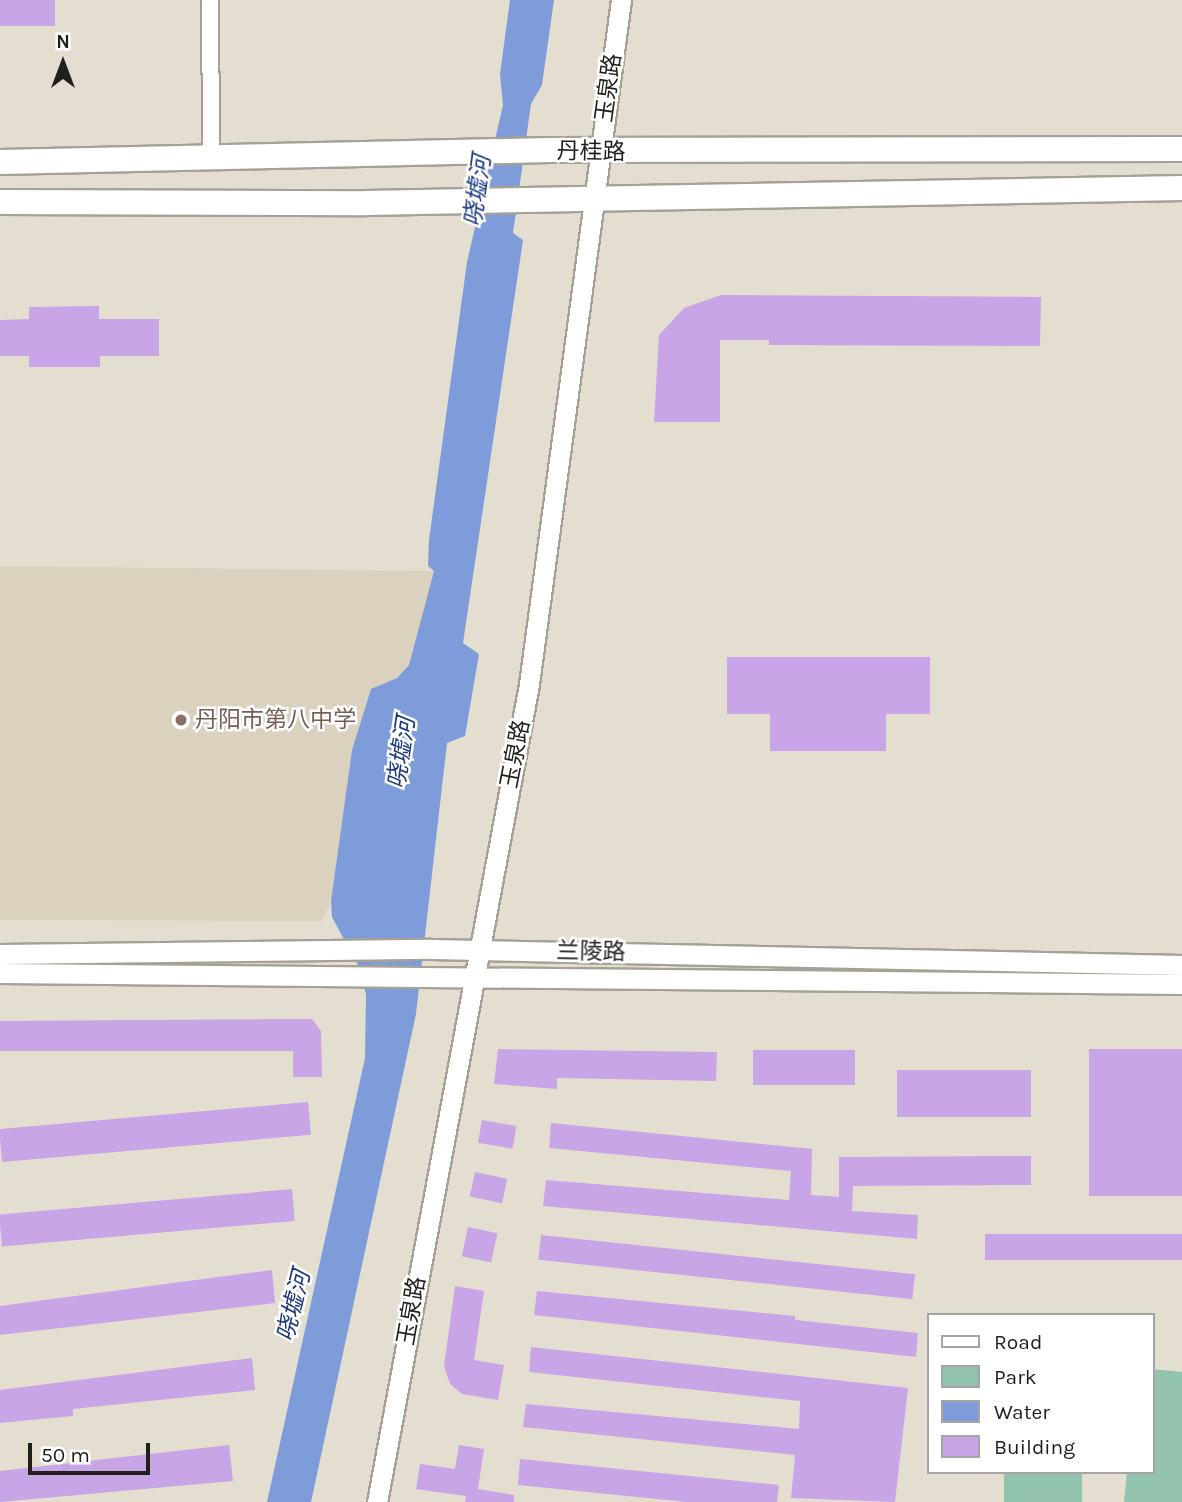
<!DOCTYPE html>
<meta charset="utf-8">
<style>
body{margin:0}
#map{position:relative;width:1182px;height:1502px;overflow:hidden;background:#e3ded0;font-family:Karla,"Noto Sans SC",sans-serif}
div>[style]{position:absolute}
.built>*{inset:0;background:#dad2be}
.green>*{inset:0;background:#92c4ad;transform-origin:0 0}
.water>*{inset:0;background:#7f9cda}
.building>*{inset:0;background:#c8a5e6;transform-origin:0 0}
.roads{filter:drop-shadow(2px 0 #a6a194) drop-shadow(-2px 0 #a6a194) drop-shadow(0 2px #a6a194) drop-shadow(0 -2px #a6a194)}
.minor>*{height:16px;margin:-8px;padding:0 8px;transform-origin:8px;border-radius:8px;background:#fff}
.tertiary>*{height:19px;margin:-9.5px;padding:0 9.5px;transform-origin:9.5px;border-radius:9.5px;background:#fff}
.primary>*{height:24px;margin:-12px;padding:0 12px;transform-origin:12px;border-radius:12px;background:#fff}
.dots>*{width:19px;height:19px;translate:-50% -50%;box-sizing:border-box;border:4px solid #fff;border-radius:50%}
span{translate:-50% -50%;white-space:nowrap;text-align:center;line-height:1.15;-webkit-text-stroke:5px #fff;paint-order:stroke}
.street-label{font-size:23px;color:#211f1a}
.education-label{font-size:23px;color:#785e54}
.left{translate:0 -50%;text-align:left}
.water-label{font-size:24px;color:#1b3880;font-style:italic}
.legend{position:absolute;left:927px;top:1313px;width:228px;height:161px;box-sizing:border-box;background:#fff;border:2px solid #a6a5a3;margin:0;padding:9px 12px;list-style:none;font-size:21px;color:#211f1a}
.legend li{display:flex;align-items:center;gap:14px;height:35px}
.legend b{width:35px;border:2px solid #a6a5a3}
.north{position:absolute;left:28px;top:28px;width:70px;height:70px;-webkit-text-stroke:5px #fff;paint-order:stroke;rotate:0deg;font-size:19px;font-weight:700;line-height:28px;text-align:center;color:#211f1a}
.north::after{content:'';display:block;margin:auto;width:24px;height:32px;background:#211f1a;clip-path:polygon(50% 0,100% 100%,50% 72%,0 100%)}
.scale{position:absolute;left:28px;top:1443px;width:122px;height:32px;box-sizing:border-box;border:4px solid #211f1a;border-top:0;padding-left:9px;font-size:21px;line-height:24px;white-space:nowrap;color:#211f1a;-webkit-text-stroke:5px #fff;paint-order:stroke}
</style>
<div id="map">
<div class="built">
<i style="clip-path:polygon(0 566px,434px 571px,409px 665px,397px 678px,371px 690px,352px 750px,331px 901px,322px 921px,0 920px)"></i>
</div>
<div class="green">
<i style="clip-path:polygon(1152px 1369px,1182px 1372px,1182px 1502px,1124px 1502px,1127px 1472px,1152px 1472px)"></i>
<i style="left:1004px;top:1472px;width:78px;height:30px"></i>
</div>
<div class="water">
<i style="clip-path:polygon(510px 0,554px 0,542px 85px,531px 104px,513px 233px,523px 240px,463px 643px,479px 654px,465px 736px,447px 743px,416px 1014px,311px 1502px,267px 1502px,365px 1058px,366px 995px,360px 969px,332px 917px,331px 901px,352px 750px,371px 689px,397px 678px,409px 665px,434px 571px,428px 566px,429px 540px,467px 262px,503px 105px,500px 74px)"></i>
</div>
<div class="building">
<i style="left:0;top:0;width:55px;height:26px"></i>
<i style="clip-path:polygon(721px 295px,1041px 297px,1040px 346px,769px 345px,769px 340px,720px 340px,720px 422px,654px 422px,659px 335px,684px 308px)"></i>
<i style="clip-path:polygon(99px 306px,99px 319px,159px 319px,159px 356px,100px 356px,100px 367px,29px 367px,29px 356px,0 356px,0 320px,29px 319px,29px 307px)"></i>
<i style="clip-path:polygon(727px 657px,930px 657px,930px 714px,886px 714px,886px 751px,770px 751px,770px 714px,727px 714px)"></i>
<i style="clip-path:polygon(312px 1019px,321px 1031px,322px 1077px,293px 1077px,293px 1051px,0 1051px,0 1021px)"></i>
<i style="clip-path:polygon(498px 1049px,717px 1052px,716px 1081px,557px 1078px,557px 1089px,494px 1084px)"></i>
<i style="left:1182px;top:1049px;width:147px;height:93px;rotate:90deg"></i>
<i style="left:753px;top:1050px;width:102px;height:35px"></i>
<i style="left:897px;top:1070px;width:134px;height:47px"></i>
<i style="left:308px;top:1102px;width:33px;height:310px;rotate:85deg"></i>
<i style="left:482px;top:1120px;width:35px;height:23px;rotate:10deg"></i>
<i style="clip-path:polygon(551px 1123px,812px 1149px,811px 1195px,839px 1197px,839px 1157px,1031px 1156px,1031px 1185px,853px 1186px,852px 1211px,918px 1215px,917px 1239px,543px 1206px,546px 1180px,789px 1200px,791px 1171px,549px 1148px)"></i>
<i style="left:475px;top:1172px;width:33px;height:25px;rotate:12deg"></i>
<i style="left:292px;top:1189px;width:32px;height:294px;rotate:85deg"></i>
<i style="left:468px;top:1227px;width:30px;height:30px;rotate:12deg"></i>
<i style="left:985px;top:1234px;width:197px;height:26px"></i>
<i style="left:541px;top:1235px;width:376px;height:25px;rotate:6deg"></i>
<i style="clip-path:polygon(272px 1270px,275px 1303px,0 1335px,0 1306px)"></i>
<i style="clip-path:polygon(455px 1286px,484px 1291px,474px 1360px,504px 1365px,498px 1400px,462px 1394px,450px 1384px,444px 1366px)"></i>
<i style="clip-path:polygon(537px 1291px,795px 1316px,795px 1320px,918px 1333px,916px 1357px,534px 1315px)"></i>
<i style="clip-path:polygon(531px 1347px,908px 1388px,895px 1502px,791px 1498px,795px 1455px,523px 1427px,526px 1404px,799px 1429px,800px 1401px,529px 1372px)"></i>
<i style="clip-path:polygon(252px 1358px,255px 1390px,73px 1409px,73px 1416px,0 1423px,0 1390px)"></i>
<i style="clip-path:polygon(229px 1445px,233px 1481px,0 1502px,0 1471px)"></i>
<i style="clip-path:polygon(459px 1445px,484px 1449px,478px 1489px,514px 1495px,514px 1502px,465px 1502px,466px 1496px,416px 1489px,420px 1464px,455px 1469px)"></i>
<i style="clip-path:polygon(520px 1459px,779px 1485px,777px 1502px,687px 1502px,518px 1485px)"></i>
</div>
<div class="roads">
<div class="minor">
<i style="left:210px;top:0;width:155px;rotate:89.6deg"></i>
</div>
<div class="tertiary">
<i style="left:0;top:954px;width:431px;rotate:-0.7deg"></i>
<i style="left:431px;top:949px;width:751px;rotate:1.22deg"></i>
<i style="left:0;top:973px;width:1182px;rotate:0.53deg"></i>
<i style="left:377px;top:1502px;width:832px;rotate:-79.47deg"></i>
<i style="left:529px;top:684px;width:690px;rotate:-82.34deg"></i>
</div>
<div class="primary">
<i style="left:0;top:162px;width:550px;rotate:-1.25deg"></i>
<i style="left:550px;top:150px;width:632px;rotate:-0.09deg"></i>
<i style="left:0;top:202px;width:366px;rotate:0.2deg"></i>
<i style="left:366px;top:203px;width:816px;rotate:-1.05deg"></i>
</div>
</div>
<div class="dots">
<i style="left:181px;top:720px;background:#8d6e63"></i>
</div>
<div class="street-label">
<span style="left:609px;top:88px;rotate:-82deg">玉泉路</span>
<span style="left:591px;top:152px;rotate:1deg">丹桂路</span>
<span style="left:516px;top:754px;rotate:-79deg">玉泉路</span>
<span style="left:591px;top:952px;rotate:1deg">兰陵路</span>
<span style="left:412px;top:1311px;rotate:-80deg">玉泉路</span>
</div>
<div class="education-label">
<span class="left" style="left:195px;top:720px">丹阳市第八中学</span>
</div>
<div class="water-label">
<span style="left:478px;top:191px;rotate:-82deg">哓墟河</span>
<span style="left:402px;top:753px;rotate:-82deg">哓墟河</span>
<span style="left:294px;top:1306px;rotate:-76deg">哓墟河</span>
</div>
<ul class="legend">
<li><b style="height:9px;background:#fff"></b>Road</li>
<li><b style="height:19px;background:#92c4ad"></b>Park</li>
<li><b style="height:19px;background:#7f9cda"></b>Water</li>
<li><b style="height:19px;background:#c8a5e6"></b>Building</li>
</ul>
<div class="north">N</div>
<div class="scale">50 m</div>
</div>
